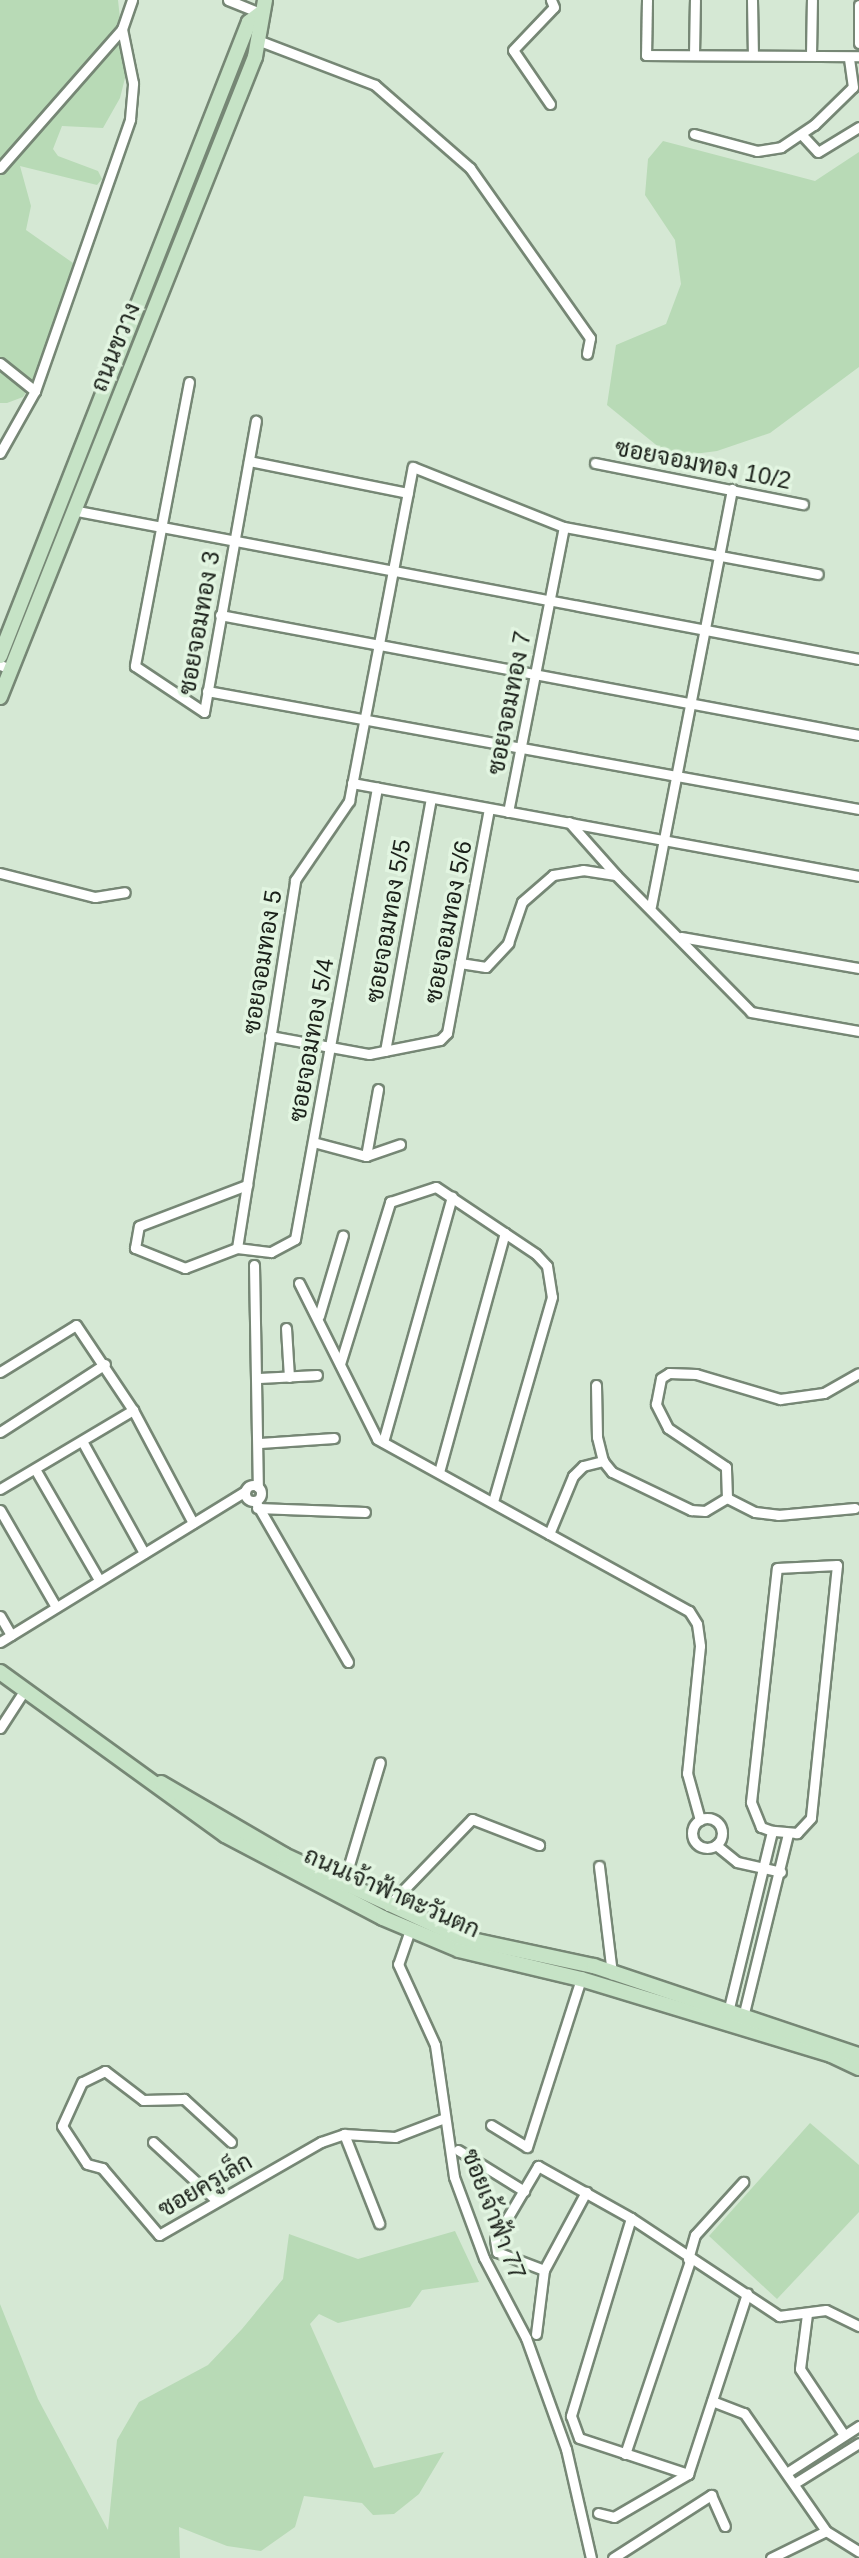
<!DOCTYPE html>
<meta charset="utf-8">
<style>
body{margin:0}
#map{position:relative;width:859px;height:2558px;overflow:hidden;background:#d5e8d4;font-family:Helvetica,Sarabun,sans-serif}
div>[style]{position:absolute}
.green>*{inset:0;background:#b8dab6}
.roads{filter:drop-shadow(2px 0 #768775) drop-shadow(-2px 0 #768775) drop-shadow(0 2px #768775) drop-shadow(0 -2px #768775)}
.street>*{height:9px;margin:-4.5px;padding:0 4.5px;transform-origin:4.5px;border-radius:4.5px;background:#fff}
.street>.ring{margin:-4.5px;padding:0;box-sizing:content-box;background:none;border:9px solid #fff;border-radius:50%}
.secondary>*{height:14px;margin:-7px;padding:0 7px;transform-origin:7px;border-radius:7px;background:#c6e3c6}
span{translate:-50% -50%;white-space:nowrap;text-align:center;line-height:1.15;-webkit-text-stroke:7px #e2f5e1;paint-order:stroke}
.street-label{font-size:24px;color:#1b211a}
</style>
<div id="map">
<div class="green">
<i style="clip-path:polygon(0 0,118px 0,126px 74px,120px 98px,103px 128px,62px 126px,53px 149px,58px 156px,98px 171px,102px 179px,97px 185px,20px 166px,31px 206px,26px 230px,73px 263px,76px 283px,46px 361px,23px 397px,7px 403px,0 403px)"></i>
<i style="clip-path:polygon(663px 141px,815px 181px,859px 152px,859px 367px,770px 433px,717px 451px,671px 457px,607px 405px,616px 345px,666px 324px,681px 284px,675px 240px,645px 195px,648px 159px)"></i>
<i style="clip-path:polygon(810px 2123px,859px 2165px,859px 2212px,777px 2299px,709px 2236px)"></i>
<i style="clip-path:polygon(455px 2231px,479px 2282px,422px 2290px,410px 2307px,338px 2323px,319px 2314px,310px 2324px,374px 2468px,444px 2452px,419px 2494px,394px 2514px,373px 2515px,362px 2503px,304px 2496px,295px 2527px,261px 2551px,227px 2546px,179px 2527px,180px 2558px,0 2558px,0 2304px,38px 2399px,108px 2530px,117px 2440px,139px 2402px,208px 2365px,242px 2329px,283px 2279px,289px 2234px,358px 2259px)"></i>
</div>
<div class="roads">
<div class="street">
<i style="left:228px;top:0;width:35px;rotate:22deg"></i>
<i style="left:647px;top:0;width:55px;rotate:91deg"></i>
<i style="left:646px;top:55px;width:213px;rotate:0.3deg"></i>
<i style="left:752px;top:0;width:55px;rotate:89deg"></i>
<i style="left:859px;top:5px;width:38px;rotate:90deg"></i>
<i style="left:260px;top:41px;width:123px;rotate:20.9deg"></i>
<i style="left:375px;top:85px;width:126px;rotate:41.1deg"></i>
<i style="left:470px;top:168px;width:208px;rotate:54.8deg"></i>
<i style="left:590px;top:338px;width:16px;rotate:101deg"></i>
<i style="left:694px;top:55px;width:55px;rotate:-89deg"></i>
<i style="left:811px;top:55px;width:55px;rotate:-89deg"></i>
<i style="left:550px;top:104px;width:65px;rotate:-124.4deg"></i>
<i style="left:513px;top:50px;width:59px;rotate:-46.4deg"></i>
<i style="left:554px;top:7px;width:8px;rotate:-113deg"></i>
<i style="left:694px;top:134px;width:65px;rotate:15.1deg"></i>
<i style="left:757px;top:151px;width:24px;rotate:-9deg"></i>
<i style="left:781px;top:147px;width:40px;rotate:-34deg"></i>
<i style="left:814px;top:125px;width:54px;rotate:-44.3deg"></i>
<i style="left:853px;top:87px;width:30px;rotate:-98deg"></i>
<i style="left:802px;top:135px;width:23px;rotate:47deg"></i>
<i style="left:818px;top:152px;width:48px;rotate:-31.4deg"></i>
<i style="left:0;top:168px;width:185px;rotate:-48.7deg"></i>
<i style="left:122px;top:29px;width:31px;rotate:-71deg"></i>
<i style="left:0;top:363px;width:45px;rotate:38.7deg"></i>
<i style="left:189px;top:382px;width:289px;rotate:100.8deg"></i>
<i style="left:135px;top:666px;width:83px;rotate:33.7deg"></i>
<i style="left:204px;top:712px;width:296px;rotate:-79.9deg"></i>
<i style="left:0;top:453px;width:71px;rotate:-60.6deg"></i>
<i style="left:35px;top:391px;width:288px;rotate:-70.7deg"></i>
<i style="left:130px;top:119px;width:36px;rotate:-85deg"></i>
<i style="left:133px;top:83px;width:55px;rotate:-101.5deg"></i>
<i style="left:249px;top:461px;width:162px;rotate:11.4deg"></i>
<i style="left:595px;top:463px;width:212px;rotate:11.2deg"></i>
<i style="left:72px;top:510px;width:801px;rotate:10.72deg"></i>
<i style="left:220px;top:615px;width:650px;rotate:10.64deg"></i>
<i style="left:0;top:665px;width:12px;rotate:20deg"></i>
<i style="left:207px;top:691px;width:663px;rotate:10.26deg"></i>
<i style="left:352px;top:783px;width:515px;rotate:10.39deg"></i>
<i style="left:508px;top:812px;width:290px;rotate:-78.9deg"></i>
<i style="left:569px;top:822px;width:71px;rotate:48.4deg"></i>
<i style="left:0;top:873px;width:98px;rotate:14.2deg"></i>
<i style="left:95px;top:897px;width:30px;rotate:-9deg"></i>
<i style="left:651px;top:906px;width:425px;rotate:-79deg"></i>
<i style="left:681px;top:937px;width:181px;rotate:9.9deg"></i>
<i style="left:460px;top:963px;width:26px;rotate:9deg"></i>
<i style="left:486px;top:967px;width:33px;rotate:-47deg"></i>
<i style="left:508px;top:943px;width:43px;rotate:-71.1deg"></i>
<i style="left:522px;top:902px;width:41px;rotate:-41.1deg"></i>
<i style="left:553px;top:875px;width:30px;rotate:-9deg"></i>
<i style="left:583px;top:870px;width:33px;rotate:9deg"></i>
<i style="left:616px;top:875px;width:192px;rotate:45.4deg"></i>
<i style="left:751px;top:1012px;width:110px;rotate:10deg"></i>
<i style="left:270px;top:1036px;width:101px;rotate:10.3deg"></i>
<i style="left:369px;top:1054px;width:72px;rotate:-11.2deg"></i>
<i style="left:440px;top:1040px;width:10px;rotate:-45deg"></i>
<i style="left:447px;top:1033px;width:228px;rotate:-79.4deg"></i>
<i style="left:385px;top:1051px;width:257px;rotate:-79.7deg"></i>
<i style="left:313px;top:1142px;width:55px;rotate:14.8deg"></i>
<i style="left:366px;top:1156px;width:36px;rotate:-19deg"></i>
<i style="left:366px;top:1156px;width:68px;rotate:-79.8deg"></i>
<i style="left:237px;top:1248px;width:373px;rotate:-81deg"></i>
<i style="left:295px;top:880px;width:96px;rotate:-55.6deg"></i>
<i style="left:349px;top:801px;width:340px;rotate:-79.2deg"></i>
<i style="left:413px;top:467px;width:162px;rotate:21.7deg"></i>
<i style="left:564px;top:527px;width:258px;rotate:10.5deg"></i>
<i style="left:237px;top:1248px;width:34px;rotate:7deg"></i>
<i style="left:271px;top:1252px;width:27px;rotate:-28deg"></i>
<i style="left:295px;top:1239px;width:459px;rotate:-79.7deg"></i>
<i style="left:237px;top:1248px;width:56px;rotate:159deg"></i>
<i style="left:185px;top:1268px;width:54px;rotate:-158.2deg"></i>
<i style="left:135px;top:1248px;width:22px;rotate:-80deg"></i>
<i style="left:139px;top:1226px;width:116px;rotate:-20.8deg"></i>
<i style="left:254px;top:1265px;width:222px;rotate:89deg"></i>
<i style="left:299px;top:1283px;width:174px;rotate:63.4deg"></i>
<i style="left:377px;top:1439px;width:356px;rotate:28.9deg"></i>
<i style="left:689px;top:1611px;width:15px;rotate:58deg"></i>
<i style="left:697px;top:1624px;width:22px;rotate:82deg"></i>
<i style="left:700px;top:1646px;width:128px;rotate:95.8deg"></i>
<i style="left:687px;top:1773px;width:49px;rotate:74.5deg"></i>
<i style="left:319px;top:1316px;width:84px;rotate:-73.5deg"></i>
<i style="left:286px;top:1328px;width:49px;rotate:86.5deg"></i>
<i style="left:340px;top:1364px;width:170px;rotate:-72.8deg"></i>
<i style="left:390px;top:1202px;width:48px;rotate:-18.1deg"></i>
<i style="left:436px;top:1187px;width:120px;rotate:33.8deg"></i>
<i style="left:536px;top:1254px;width:16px;rotate:47deg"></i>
<i style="left:547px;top:1266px;width:31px;rotate:81deg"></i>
<i style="left:552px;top:1297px;width:213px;rotate:106.1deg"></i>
<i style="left:0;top:1372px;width:89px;rotate:-31.7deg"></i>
<i style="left:76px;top:1325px;width:102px;rotate:56.2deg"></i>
<i style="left:133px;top:1410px;width:128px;rotate:62deg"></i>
<i style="left:259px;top:1378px;width:58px;rotate:-3deg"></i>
<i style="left:596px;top:1385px;width:52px;rotate:88.9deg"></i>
<i style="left:597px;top:1437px;width:25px;rotate:76deg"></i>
<i style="left:603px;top:1461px;width:14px;rotate:51deg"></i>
<i style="left:612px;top:1472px;width:88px;rotate:25.7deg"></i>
<i style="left:691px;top:1510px;width:14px;rotate:4deg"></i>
<i style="left:705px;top:1511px;width:26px;rotate:-31deg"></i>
<i style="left:727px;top:1498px;width:31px;rotate:-92deg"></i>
<i style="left:726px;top:1467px;width:70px;rotate:-146.1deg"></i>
<i style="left:668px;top:1428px;width:27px;rotate:-117deg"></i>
<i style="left:656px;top:1404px;width:26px;rotate:-79deg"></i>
<i style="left:661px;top:1378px;width:9px;rotate:-32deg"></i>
<i style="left:669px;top:1373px;width:27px;rotate:2deg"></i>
<i style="left:696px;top:1374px;width:88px;rotate:16.6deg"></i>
<i style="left:780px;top:1399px;width:44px;rotate:-7.8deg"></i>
<i style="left:824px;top:1393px;width:40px;rotate:-29.7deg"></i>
<i style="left:0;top:1432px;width:125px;rotate:-32.9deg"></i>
<i style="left:82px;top:1441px;width:128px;rotate:61deg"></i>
<i style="left:383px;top:1442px;width:255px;rotate:-74.3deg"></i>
<i style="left:260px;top:1443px;width:74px;rotate:-3.9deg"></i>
<i style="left:35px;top:1469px;width:128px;rotate:60deg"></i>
<i style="left:439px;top:1472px;width:248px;rotate:-74.6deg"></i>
<i class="ring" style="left:245px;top:1485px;width:7px;height:7px"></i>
<i style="left:0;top:1489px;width:155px;rotate:-30.7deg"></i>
<i style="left:727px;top:1498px;width:31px;rotate:27deg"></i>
<i style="left:755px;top:1512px;width:23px;rotate:7deg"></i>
<i style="left:778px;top:1515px;width:77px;rotate:-5.2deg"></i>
<i style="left:255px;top:1501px;width:186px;rotate:60deg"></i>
<i style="left:257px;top:1508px;width:108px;rotate:2.1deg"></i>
<i style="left:0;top:1510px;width:112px;rotate:60deg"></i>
<i style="left:549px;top:1534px;width:63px;rotate:-67.5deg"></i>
<i style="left:573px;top:1476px;width:14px;rotate:-45deg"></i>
<i style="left:583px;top:1466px;width:21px;rotate:-14deg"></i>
<i style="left:837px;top:1565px;width:254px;rotate:95.9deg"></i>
<i style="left:811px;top:1818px;width:21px;rotate:133deg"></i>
<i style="left:797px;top:1833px;width:25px;rotate:-175deg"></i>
<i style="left:772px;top:1831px;width:12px;rotate:-160deg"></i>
<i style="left:761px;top:1827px;width:27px;rotate:-112deg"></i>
<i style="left:751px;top:1802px;width:235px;rotate:-83.7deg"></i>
<i style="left:777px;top:1568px;width:60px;rotate:-2.9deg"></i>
<i style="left:0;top:1616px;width:22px;rotate:60deg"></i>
<i style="left:0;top:1642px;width:288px;rotate:-31.6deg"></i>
<i style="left:0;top:1728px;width:44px;rotate:-57deg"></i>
<i class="ring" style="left:692px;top:1818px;width:21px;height:21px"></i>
<i style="left:716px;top:1845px;width:27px;rotate:39deg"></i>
<i style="left:737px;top:1862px;width:45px;rotate:12.8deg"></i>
<i style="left:599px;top:1866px;width:109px;rotate:83.1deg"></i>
<i style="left:343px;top:1885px;width:128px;rotate:-73.3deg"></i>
<i style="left:388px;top:1906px;width:121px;rotate:-46deg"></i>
<i style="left:472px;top:1819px;width:72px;rotate:21.2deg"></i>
<i style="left:410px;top:1930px;width:36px;rotate:109deg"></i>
<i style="left:398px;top:1964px;width:89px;rotate:65.4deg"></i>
<i style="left:435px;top:2045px;width:133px;rotate:81.8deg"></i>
<i style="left:454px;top:2177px;width:86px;rotate:69.7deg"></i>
<i style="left:484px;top:2258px;width:90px;rotate:62.3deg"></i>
<i style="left:526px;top:2338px;width:118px;rotate:70.2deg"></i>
<i style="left:566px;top:2449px;width:112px;rotate:77.1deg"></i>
<i style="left:728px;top:2012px;width:186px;rotate:-76.3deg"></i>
<i style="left:743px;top:2017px;width:188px;rotate:-76.2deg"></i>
<i style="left:491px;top:2125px;width:42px;rotate:31.4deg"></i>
<i style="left:527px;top:2147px;width:176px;rotate:-72.2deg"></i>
<i style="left:344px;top:2134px;width:96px;rotate:68.5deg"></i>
<i style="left:153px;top:2142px;width:87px;rotate:42.7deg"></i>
<i style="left:231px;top:2142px;width:64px;rotate:-137.5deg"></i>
<i style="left:184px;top:2099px;width:41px;rotate:178.6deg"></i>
<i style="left:143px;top:2100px;width:48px;rotate:-142.7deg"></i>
<i style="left:105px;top:2071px;width:25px;rotate:154deg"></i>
<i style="left:82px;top:2082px;width:48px;rotate:114.4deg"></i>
<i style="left:62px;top:2126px;width:45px;rotate:56.7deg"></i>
<i style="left:87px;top:2164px;width:16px;rotate:15deg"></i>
<i style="left:102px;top:2168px;width:88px;rotate:49.6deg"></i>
<i style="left:159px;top:2235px;width:187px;rotate:-29.9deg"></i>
<i style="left:321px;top:2142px;width:24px;rotate:-19deg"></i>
<i style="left:344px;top:2134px;width:51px;rotate:3.4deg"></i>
<i style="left:395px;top:2137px;width:50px;rotate:-21deg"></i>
<i style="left:458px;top:2150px;width:78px;rotate:31.8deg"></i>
<i style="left:631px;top:2218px;width:207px;rotate:106.9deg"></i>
<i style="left:571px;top:2416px;width:23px;rotate:70deg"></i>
<i style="left:579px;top:2438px;width:115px;rotate:18.3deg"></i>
<i style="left:688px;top:2474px;width:190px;rotate:-71.9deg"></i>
<i style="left:688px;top:2259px;width:25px;rotate:-74deg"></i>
<i style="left:695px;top:2235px;width:72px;rotate:-47.8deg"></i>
<i style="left:544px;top:2270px;width:50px;rotate:-159deg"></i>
<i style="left:497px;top:2252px;width:13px;rotate:-99deg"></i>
<i style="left:495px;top:2239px;width:85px;rotate:-59.5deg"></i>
<i style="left:538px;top:2166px;width:107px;rotate:29.2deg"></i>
<i style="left:631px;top:2218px;width:178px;rotate:33.5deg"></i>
<i style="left:779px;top:2316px;width:47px;rotate:-7.3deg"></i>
<i style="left:826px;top:2310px;width:37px;rotate:26deg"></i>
<i style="left:807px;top:2314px;width:55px;rotate:97.3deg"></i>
<i style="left:800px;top:2369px;width:79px;rotate:56.3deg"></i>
<i style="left:536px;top:2334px;width:64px;rotate:-82.9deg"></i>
<i style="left:544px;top:2270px;width:89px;rotate:-61.7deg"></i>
<i style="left:712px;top:2401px;width:34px;rotate:21deg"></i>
<i style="left:744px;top:2413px;width:144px;rotate:55.2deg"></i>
<i style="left:826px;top:2531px;width:39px;rotate:32deg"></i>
<i style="left:625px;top:2454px;width:204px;rotate:-71.4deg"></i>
<i style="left:788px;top:2472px;width:85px;rotate:-32.9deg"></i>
<i style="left:795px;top:2483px;width:75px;rotate:-32deg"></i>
<i style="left:598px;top:2513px;width:16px;rotate:14deg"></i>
<i style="left:614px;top:2517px;width:86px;rotate:-30.2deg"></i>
<i style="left:613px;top:2558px;width:117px;rotate:-32.7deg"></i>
<i style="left:711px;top:2495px;width:34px;rotate:66deg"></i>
<i style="left:771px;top:2558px;width:61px;rotate:-26.1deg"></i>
</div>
<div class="secondary">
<i style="left:0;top:656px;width:681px;rotate:-68.56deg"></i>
<i style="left:249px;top:22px;width:15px;rotate:-37deg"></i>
<i style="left:0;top:697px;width:689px;rotate:-68.28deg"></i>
<i style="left:255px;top:57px;width:58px;rotate:-80deg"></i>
<i style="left:0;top:1672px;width:278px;rotate:35.9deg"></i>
<i style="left:225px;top:1835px;width:178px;rotate:27.7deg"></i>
<i style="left:383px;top:1918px;width:82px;rotate:22.8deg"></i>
<i style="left:459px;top:1950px;width:125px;rotate:13.4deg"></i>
<i style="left:581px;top:1979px;width:261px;rotate:16.9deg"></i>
<i style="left:831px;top:2055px;width:31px;rotate:25deg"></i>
<i style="left:161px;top:1783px;width:143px;rotate:30.3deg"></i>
<i style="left:284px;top:1855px;width:197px;rotate:24.9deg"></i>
<i style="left:463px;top:1938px;width:134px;rotate:12.1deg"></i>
<i style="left:594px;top:1966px;width:280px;rotate:18.6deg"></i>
</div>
</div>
<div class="street-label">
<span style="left:115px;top:347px;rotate:-68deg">ถนนขวาง</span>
<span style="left:703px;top:464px;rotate:11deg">ซอยจอมทอง 10/2</span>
<span style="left:199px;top:623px;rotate:-80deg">ซอยจอมทอง 3</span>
<span style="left:509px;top:703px;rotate:-79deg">ซอยจอมทอง 7</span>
<span style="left:388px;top:921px;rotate:-80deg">ซอยจอมทอง 5/5</span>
<span style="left:448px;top:922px;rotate:-79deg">ซอยจอมทอง 5/6</span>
<span style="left:262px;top:962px;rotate:-81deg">ซอยจอมทอง 5</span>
<span style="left:311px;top:1040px;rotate:-80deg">ซอยจอมทอง 5/4</span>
<span style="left:392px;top:1892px;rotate:24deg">ถนนเจ้าฟ้าตะวันตก</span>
<span style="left:205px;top:2185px;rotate:-30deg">ซอยครูเล็ก</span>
<span style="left:494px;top:2214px;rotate:69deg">ซอยเจ้าฟ้า 77</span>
</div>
</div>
